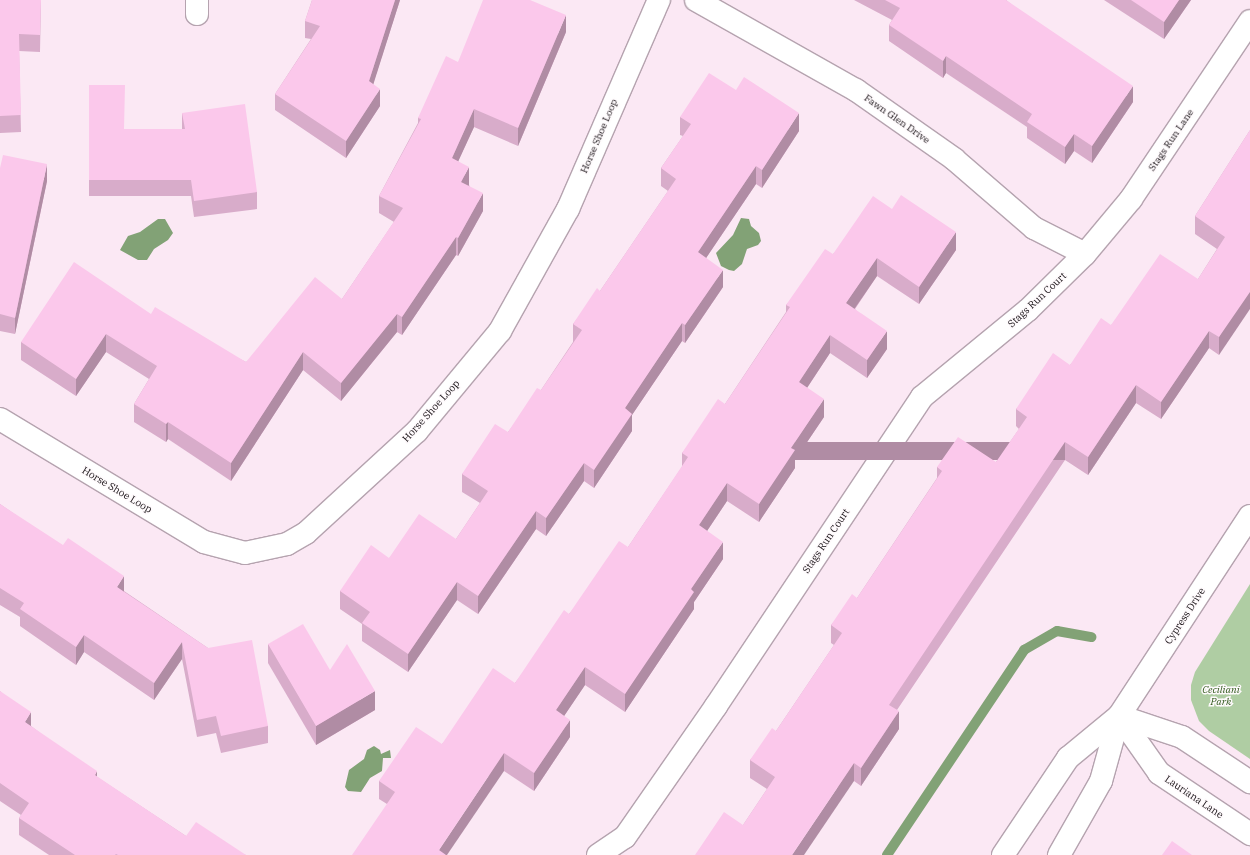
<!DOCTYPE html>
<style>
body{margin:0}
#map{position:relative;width:1250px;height:855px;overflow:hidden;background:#fbe8f4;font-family:"IBM Plex Serif",serif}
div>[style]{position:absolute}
.green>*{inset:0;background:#afcda3}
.water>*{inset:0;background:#82a276}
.stream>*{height:10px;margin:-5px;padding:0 5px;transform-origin:5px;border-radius:5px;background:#82a276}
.roads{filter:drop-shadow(1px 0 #b5a3af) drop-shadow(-1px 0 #b5a3af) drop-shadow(0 1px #b5a3af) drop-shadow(0 -1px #b5a3af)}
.minor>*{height:22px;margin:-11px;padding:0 11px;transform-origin:11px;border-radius:11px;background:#fff}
.tertiary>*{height:22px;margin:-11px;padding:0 11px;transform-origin:11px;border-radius:11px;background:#fff}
.wall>*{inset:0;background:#d8acca}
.shaded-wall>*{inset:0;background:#b08ca4;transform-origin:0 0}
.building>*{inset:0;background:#fbc8eb}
span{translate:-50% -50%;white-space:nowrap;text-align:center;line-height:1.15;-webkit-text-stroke:3px #fefafc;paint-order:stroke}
.street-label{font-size:10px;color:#171115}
.park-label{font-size:10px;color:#2f581a;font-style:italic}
</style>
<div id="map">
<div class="green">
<i style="clip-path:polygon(1250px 584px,1250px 759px,1209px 731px,1199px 721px,1191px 700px,1191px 685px,1195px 672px)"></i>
</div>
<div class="water">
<i style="clip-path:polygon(741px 218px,749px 219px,751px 226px,759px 233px,761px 241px,758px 245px,747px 249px,742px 264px,734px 271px,729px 270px,721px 266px,716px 253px,733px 235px)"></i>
<i style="clip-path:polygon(158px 219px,165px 219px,173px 233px,168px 240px,154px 249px,147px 260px,138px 260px,120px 250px,128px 236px,140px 232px)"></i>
<i style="clip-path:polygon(374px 746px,380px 750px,381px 754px,390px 750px,391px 758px,383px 758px,382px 771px,370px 778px,361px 792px,348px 791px,345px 787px,349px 770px,364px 759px,367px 750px)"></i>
</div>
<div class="stream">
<i style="left:887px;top:855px;width:247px;rotate:-56.2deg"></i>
<i style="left:1024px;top:650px;width:38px;rotate:-30deg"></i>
<i style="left:1057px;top:631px;width:35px;rotate:10deg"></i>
</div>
<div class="roads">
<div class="minor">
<i style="left:197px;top:0;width:14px;rotate:90deg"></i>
<i style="left:696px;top:0;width:184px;rotate:29.4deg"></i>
<i style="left:856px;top:90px;width:120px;rotate:35.1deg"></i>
<i style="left:954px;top:159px;width:106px;rotate:40.8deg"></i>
<i style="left:1034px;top:228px;width:57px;rotate:27deg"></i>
<i style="left:0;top:419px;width:238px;rotate:31.1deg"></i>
<i style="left:204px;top:542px;width:42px;rotate:15deg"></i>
<i style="left:245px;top:553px;width:43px;rotate:-12.1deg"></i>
<i style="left:287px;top:544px;width:22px;rotate:-30deg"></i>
<i style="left:306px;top:533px;width:151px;rotate:-42.6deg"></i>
<i style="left:417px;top:431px;width:130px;rotate:-50.3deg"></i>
<i style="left:500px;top:331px;width:140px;rotate:-60.9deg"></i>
<i style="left:568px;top:209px;width:228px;rotate:-66.5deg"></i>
<i style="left:1119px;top:716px;width:239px;rotate:-56.8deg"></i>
<i style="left:598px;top:855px;width:32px;rotate:-34deg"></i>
<i style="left:625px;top:837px;width:160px;rotate:-55.2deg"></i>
<i style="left:716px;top:706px;width:371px;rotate:-56.3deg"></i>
<i style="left:922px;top:397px;width:137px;rotate:-39.4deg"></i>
<i style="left:1028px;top:310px;width:80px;rotate:-44.5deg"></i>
<i style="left:1085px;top:254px;width:72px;rotate:-50.1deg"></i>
<i style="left:1131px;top:199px;width:214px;rotate:-56.2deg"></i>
</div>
<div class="tertiary">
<i style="left:1119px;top:716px;width:70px;rotate:54.9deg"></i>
<i style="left:1159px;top:773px;width:110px;rotate:33.8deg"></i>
<i style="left:1119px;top:716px;width:66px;rotate:18.4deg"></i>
<i style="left:1182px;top:737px;width:82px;rotate:33.5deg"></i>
<i style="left:1003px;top:855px;width:117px;rotate:-56.2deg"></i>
<i style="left:1068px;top:758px;width:66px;rotate:-39.5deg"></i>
<i style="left:1059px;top:855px;width:85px;rotate:-60.4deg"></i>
<i style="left:1101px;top:781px;width:67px;rotate:-74.5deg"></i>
</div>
</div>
<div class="wall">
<i style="clip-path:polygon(0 0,41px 0,40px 52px,19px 51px,21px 132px,0 133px)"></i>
<i style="clip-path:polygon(312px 0,400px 0,373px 84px,380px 106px,346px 158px,275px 110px,275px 94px,311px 39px,305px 38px,305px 21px)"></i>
<i style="clip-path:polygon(854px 0,1006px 0,1133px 102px,1092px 163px,1074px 151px,1065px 164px,1027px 138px,1027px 127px,946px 73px,943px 78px,889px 41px,889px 25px,892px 20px)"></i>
<i style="clip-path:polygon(1104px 0,1191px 0,1164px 39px)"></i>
<i style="clip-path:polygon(566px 32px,518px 146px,474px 127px,458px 161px,469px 185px,483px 211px,458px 256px,456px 255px,402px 335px,397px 332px,341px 401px,303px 370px,231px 481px,168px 439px,166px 442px,134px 422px,134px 404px,149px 379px,106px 352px,76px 396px,21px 360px,21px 342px,151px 314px,246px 362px,342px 299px,394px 222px,379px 213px,379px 196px,418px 123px,418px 118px,458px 62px)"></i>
<i style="clip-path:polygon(89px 85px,124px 129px,182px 129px,182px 113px,257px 192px,257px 209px,194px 217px,191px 196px,89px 196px)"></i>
<i style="clip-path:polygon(680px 117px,799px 131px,762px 188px,756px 184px,706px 258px,723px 287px,685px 343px,682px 341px,632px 415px,632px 431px,594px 488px,584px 481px,546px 536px,536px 529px,478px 614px,457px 600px,408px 672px,362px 641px,362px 624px,340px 609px,340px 591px,389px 558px,456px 539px,480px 503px,462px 492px,462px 474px,508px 432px,541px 390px,573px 342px,573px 324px,600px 291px,668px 191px,661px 186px,661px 168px,683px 136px,680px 135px)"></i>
<i style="clip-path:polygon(1250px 130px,1219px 355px,1209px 348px,1161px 419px,1136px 403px,1088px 475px,1065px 460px,897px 710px,899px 729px,861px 786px,854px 781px,743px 825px,767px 789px,750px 778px,750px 760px,776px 731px,834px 645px,831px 643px,831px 625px,857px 598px,937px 478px,937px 467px,996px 462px,1019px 429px,1016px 426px,1016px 409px,1070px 365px,1111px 325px,1198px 279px,1217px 249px,1195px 234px,1195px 216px)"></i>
<i style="clip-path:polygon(0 168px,47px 181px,15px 334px,0 331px)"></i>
<i style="clip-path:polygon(892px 209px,956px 250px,919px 304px,877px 276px,855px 309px,887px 349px,867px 378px,830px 353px,807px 388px,824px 417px,795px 460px,795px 468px,759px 522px,727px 501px,707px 531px,723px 559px,694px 602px,694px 609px,625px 712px,585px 685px,564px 716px,570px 737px,534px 791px,504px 771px,387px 804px,379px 799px,379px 781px,442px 744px,515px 683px,569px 614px,628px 547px,682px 467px,682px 453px,725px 404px,786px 312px,786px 305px,833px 254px)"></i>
<i style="clip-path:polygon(0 504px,124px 591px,208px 648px,268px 726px,268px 743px,221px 753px,216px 733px,197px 737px,182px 659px,154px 700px,84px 652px,76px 665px,20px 626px,20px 617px,0 605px)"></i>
<i style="clip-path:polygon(268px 644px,375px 710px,316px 745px,268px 663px)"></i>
<i style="clip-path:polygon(0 691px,31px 726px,97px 777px,186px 836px,246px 855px,49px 855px,19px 835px,19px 818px,21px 815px,0 801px)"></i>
</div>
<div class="shaded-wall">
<i style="clip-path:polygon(395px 0,400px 0,369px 98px,369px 81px)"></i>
<i style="clip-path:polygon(1179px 0,1191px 0,1164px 39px,1164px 22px)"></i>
<i style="clip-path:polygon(566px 15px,566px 32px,518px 146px,518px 128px)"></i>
<i style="clip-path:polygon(946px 56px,946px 73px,943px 78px,943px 61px)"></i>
<i style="clip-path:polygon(1133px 86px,1133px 102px,1092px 163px,1092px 146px)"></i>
<i style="clip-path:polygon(380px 89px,380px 106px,346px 158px,346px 141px)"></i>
<i style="clip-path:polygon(474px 109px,474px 127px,452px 175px,452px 158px)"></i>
<i style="clip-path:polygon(799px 113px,799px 131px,762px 188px,762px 170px)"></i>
<i style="clip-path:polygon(1074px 134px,1074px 151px,1065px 164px,1065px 147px)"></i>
<i style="clip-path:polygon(47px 164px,47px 181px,15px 334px,15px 318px)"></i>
<i style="clip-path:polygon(756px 166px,756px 184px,698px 270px,698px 252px)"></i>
<i style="clip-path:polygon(469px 167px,469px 185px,461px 199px,461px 182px)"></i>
<i style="clip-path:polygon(483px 193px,483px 211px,458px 256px,458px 238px)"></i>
<i style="clip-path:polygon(956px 232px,956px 250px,919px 304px,919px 287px)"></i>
<i style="clip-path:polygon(456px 237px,456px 255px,402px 335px,402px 317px)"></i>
<i style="clip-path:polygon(877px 258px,877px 276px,846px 321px,846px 303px)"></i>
<i style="clip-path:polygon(723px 270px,723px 287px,685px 343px,685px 325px)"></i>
<i style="clip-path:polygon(1250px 275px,1250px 309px,1219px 355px,1219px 337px)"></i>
<i style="clip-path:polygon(397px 314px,397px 332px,341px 401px,341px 383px)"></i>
<i style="clip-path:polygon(682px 323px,682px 341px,632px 415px,632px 431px,594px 488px,594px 470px,625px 408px)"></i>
<i style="clip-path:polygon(887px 331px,887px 349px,867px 378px,867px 360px)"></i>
<i style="clip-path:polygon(1209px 331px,1209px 348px,1161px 419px,1161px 402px)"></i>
<i style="clip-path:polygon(106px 334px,106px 352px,76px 396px,76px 379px)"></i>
<i style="clip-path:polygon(830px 335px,830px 353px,799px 400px,799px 382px)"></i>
<i style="clip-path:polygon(303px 352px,303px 370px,231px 481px,231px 463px)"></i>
<i style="clip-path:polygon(1136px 385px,1136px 403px,1088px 475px,1088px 457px)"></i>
<i style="clip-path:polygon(824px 399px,824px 417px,795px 460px,795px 468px,759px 522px,759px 504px,791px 448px)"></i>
<i style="clip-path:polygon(168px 422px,168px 439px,166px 442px,166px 424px)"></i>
<i style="left:1065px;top:442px;width:18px;height:316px;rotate:90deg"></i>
<i style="clip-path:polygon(584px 463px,584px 481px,546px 536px,546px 518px)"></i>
<i style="clip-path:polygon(727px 483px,727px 501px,699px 543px,699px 525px)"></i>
<i style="clip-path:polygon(536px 511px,536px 529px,478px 614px,478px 596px)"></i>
<i style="clip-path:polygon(723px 542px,723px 559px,694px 602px,694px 609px,625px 712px,625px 694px,691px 589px)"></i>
<i style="clip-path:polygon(124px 576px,124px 593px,117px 587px)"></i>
<i style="clip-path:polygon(457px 582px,457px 600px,408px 672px,408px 654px)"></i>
<i style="clip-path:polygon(84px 635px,84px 652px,76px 665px,76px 647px)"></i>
<i style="clip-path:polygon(182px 642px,182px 659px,154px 700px,154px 683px)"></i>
<i style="clip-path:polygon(585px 667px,585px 685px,556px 728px,556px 710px)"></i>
<i style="clip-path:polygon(375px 691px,375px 710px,316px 745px,316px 726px)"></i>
<i style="clip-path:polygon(899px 711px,899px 729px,861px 786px,861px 768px)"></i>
<i style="clip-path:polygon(31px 712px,31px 729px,25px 722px)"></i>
<i style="clip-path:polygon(570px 720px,570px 737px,534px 791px,534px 773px)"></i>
<i style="clip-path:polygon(504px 753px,504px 771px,447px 855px,439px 855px,439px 850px)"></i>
<i style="clip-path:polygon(854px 763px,854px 781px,804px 855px,792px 855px)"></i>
<i style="clip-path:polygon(97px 771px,97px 788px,95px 775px)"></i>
</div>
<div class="building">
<i style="clip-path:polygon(0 0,41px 0,40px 35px,19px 34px,21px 115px,0 116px)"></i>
<i style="clip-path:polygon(312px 0,395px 0,369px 81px,380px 89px,346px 141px,275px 94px,320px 26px,305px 21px)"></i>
<i style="clip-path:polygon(483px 0,530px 0,566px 15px,518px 128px,474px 109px,452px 158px,469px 167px,461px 182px,483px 193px,458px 238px,456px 237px,402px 317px,397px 314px,341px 383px,303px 352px,231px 463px,168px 422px,166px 424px,134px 404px,157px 366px,106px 334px,76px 379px,21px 342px,74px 262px,151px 314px,155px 307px,246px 362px,315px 277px,342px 299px,403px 208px,379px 196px,421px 119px,418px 118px,446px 56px,458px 62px)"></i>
<i style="clip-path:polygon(885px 0,1006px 0,1133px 86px,1092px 146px,1074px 134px,1065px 147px,1027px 122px,1032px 114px,946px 56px,943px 61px,889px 25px,900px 8px)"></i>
<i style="clip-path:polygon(1131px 0,1179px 0,1164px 22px)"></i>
<i style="clip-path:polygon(709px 73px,736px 90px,744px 77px,799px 113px,762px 170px,756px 166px,698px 252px,723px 270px,685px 325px,682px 323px,625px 408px,632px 414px,594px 470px,584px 463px,546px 518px,536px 511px,478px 596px,457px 582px,408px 654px,362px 623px,370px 612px,340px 591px,371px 545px,389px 558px,419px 514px,456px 539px,488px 491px,462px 474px,495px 424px,508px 432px,537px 388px,541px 390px,582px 330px,573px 324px,597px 288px,600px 291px,676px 179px,661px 168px,691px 124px,680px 117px)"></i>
<i style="clip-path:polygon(89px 85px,125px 85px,124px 129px,185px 129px,182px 113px,245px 104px,257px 192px,194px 201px,191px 180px,89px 180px)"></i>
<i style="clip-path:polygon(1250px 130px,1250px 292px,1219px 337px,1209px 331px,1161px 402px,1136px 385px,1088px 457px,1065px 442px,889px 705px,899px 711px,861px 768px,854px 763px,792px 855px,695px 855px,724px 812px,743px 825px,775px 777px,750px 760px,772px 728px,776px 731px,842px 633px,831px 625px,852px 594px,857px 598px,942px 471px,937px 467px,958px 437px,996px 462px,1027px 417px,1016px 409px,1053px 353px,1070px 365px,1101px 318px,1111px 325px,1160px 254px,1198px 279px,1225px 237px,1195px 216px)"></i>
<i style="clip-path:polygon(3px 155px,47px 164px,15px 318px,0 314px,0 168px)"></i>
<i style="clip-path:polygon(901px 195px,956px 232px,919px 287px,877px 258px,846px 303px,887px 331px,867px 360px,830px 335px,799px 382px,824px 399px,791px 448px,795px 450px,759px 504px,727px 483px,699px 525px,723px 542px,691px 589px,694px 592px,625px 694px,585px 667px,556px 710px,570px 720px,534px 773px,504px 753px,439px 850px,446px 855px,352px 855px,395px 792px,379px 781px,416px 727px,442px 744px,493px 668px,515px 683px,564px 610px,569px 614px,619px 541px,628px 547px,688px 457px,682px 453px,718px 399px,725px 404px,790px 307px,786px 305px,825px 249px,833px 254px,873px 196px,892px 209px)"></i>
<i style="clip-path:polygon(0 504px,63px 545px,68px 538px,124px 576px,117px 587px,208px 648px,252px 640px,268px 726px,221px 736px,216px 716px,197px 720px,182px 642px,154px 683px,84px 635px,76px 647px,20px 609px,24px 603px,0 588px)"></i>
<i style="clip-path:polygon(303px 624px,330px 670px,347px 644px,375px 691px,316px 726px,268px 644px)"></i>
<i style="clip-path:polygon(0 691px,31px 712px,25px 722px,97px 771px,95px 775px,186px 836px,196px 822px,246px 855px,118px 855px,116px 854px,115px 855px,75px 855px,19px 818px,29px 803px,0 783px)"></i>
<i style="clip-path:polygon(1172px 841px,1192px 855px,1162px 855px)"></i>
</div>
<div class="street-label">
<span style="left:897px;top:119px;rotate:35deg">Fawn Glen Drive</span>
<span style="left:599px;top:136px;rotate:-67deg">Horse Shoe Loop</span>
<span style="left:1171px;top:140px;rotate:-56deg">Stags Run Lane</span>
<span style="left:1037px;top:300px;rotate:-43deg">Stags Run Court</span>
<span style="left:431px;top:411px;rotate:-48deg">Horse Shoe Loop</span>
<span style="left:117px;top:490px;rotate:31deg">Horse Shoe Loop</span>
<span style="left:826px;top:541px;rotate:-56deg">Stags Run Court</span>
<span style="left:1185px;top:616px;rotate:-57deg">Cypress Drive</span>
<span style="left:1194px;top:797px;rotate:34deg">Lauriana Lane</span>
</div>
<div class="park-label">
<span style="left:1221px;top:695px">Ceciliani<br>Park</span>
</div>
</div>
